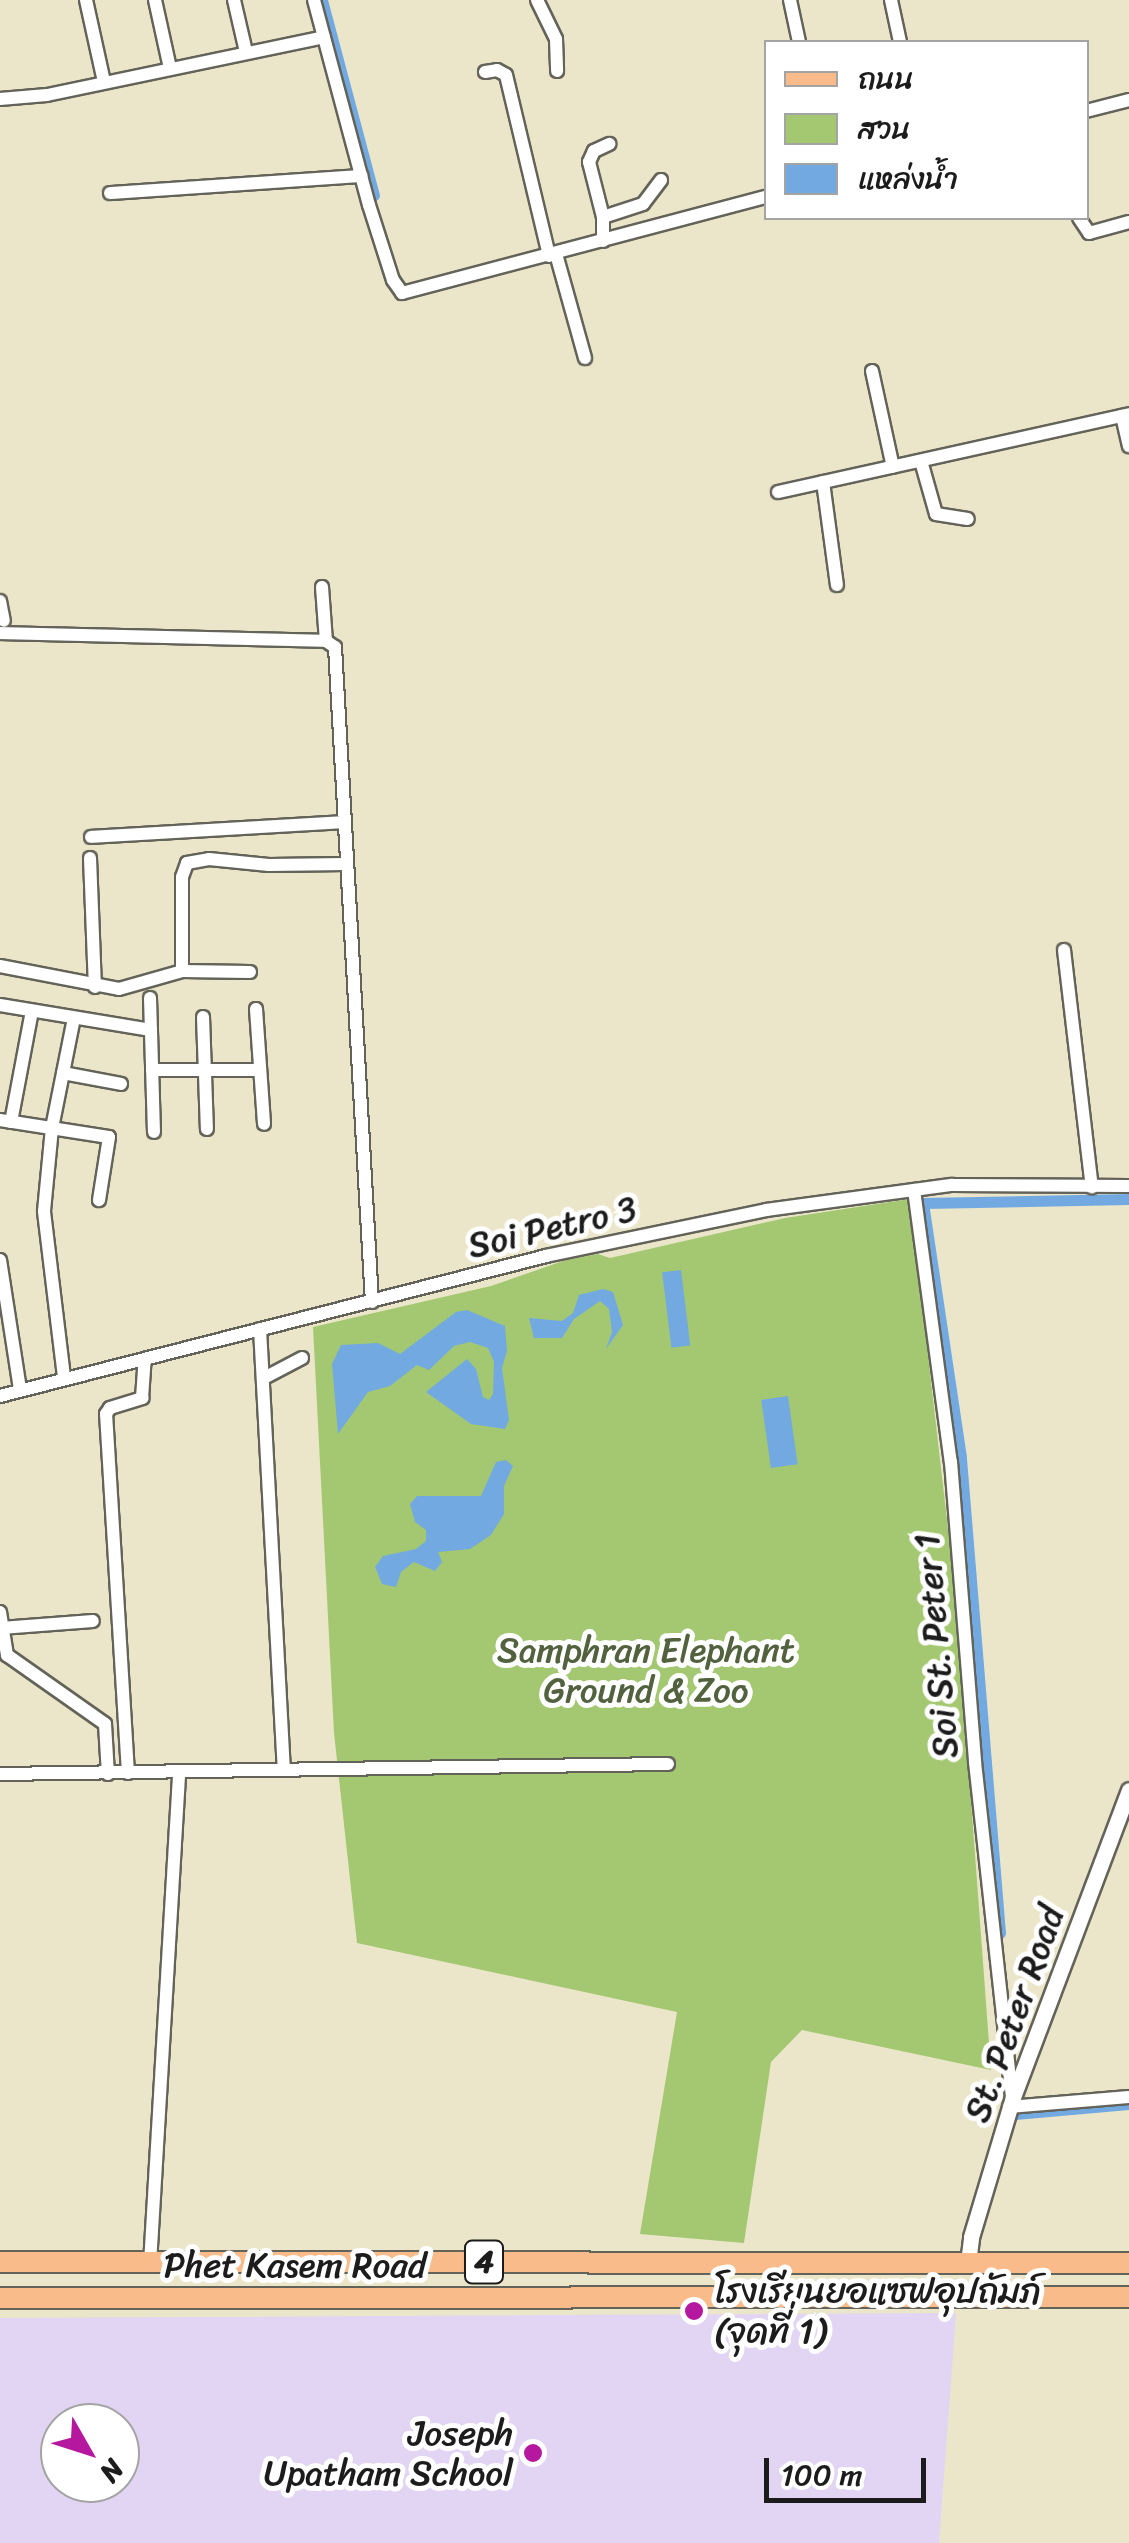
<!DOCTYPE html>
<meta charset="utf-8">
<style>
body{margin:0}
#map{position:relative;width:1129px;height:2543px;overflow:hidden;background:#ebe6c9;font-family:Sriracha,"Playpen Sans Thai",sans-serif}
div>[style]{position:absolute}
.built>*{inset:0;background:#e2d4f3}
.green>*{inset:0;background:#a4c872}
.water>*{inset:0;background:#71a9e0;transform-origin:0 0}
.canal>*{height:11px;margin:-5.5px;padding:0 5.5px;transform-origin:5.5px;border-radius:5.5px;background:#71a9e0}
.roads{filter:drop-shadow(2px 0 #646359) drop-shadow(-2px 0 #646359) drop-shadow(0 2px #646359) drop-shadow(0 -2px #646359)}
.minor>*{height:12px;margin:-6px;padding:0 6px;transform-origin:6px;border-radius:6px;background:#fff}
.tertiary>*{height:15px;margin:-7.5px;padding:0 7.5px;transform-origin:7.5px;border-radius:7.5px;background:#fff}
.primary>*{height:20px;margin:-10px;padding:0 10px;transform-origin:10px;border-radius:10px;background:#fabb8b}
.dots>*{width:28px;height:28px;translate:-50% -50%;box-sizing:border-box;border:5px solid #fff;border-radius:50%}
span{translate:-50% -50%;white-space:nowrap;text-align:center;line-height:1.15;-webkit-text-stroke:10px #fff;paint-order:stroke}
.shield-label span{padding:2px 8px;background:#fff;border:2px solid;border-radius:8px;-webkit-text-stroke-width:0}
.shield-label{font-size:32px;color:#1c1c1c;font-weight:700}
.street-label{font-size:35px;color:#1c1c1c}
.park-label{font-size:35px;color:#52613e}
.poi-label{font-size:35px;color:#1c1c1c}
.left{translate:0 -50%;text-align:left}
.right{translate:-100% -50%;text-align:right}
.legend{position:absolute;left:764px;top:40px;width:325px;height:180px;box-sizing:border-box;background:#fff;border:2px solid #a4a4a4;margin:0;padding:12px 18px;list-style:none;font-size:30px;color:#1c1c1c}
.legend li{display:flex;align-items:center;gap:20px;height:50px}
.legend b{width:50px;border:2px solid #a4a4a4}
.north{position:absolute;left:40px;top:2403px;width:100px;height:100px;box-sizing:border-box;background:#fff;border:2px solid #a4a4a4;border-radius:50%;rotate:129deg;font-size:28px;font-weight:700;line-height:40px;text-align:center;color:#1c1c1c}
.north::after{content:'';display:block;margin:auto;width:35px;height:45px;background:#b5179e;clip-path:polygon(50% 0,100% 100%,50% 72%,0 100%)}
.scale{position:absolute;left:764px;top:2458px;width:162px;height:45px;box-sizing:border-box;border:5px solid #1c1c1c;border-top:0;padding-left:12px;font-size:30px;line-height:35px;white-space:nowrap;color:#1c1c1c;-webkit-text-stroke:8px #fff;paint-order:stroke}
</style>
<div id="map">
<div class="built">
<i style="clip-path:polygon(evenodd,956px 2313px,939px 2543px,0 2543px,0 2318px,956px 2313px,60px 2423px,120px 2423px,120px 2483px,60px 2483px,60px 2423px)"></i>
</div>
<div class="green">
<i style="clip-path:polygon(910px 1199px,956px 1598px,991px 2070px,802px 2030px,771px 2062px,744px 2243px,640px 2234px,677px 2012px,357px 1943px,334px 1733px,313px 1327px,491px 1286px,566px 1260px,598px 1254px,610px 1258px,785px 1218px)"></i>
</div>
<div class="water">
<i style="left:681px;top:1270px;width:76px;height:19px;rotate:83deg"></i>
<i style="clip-path:polygon(603px 1289px,613px 1292px,623px 1325px,606px 1349px,612px 1332px,609px 1309px,600px 1301px,574px 1319px,562px 1338px,534px 1338px,529px 1318px,562px 1321px,573px 1313px,579px 1295px)"></i>
<i style="clip-path:polygon(467px 1310px,505px 1326px,507px 1351px,502px 1368px,509px 1420px,505px 1429px,471px 1424px,426px 1392px,467px 1359px,476px 1369px,483px 1397px,489px 1400px,493px 1394px,494px 1362px,488px 1348px,470px 1342px,454px 1346px,429px 1370px,417px 1365px,390px 1386px,368px 1392px,338px 1434px,332px 1364px,341px 1345px,378px 1343px,400px 1354px,456px 1312px)"></i>
<i style="left:788px;top:1396px;width:69px;height:27px;rotate:82deg"></i>
<i style="clip-path:polygon(506px 1460px,513px 1466px,504px 1486px,504px 1514px,491px 1535px,470px 1549px,438px 1552px,442px 1562px,435px 1571px,414px 1562px,401px 1572px,396px 1587px,382px 1584px,375px 1567px,383px 1556px,416px 1549px,426px 1541px,426px 1530px,415px 1522px,410px 1504px,417px 1496px,481px 1496px,496px 1462px)"></i>
</div>
<div class="canal">
<i style="left:322px;top:0;width:202px;rotate:75.1deg"></i>
<i style="left:1000px;top:1933px;width:478px;rotate:-94.7deg"></i>
<i style="left:961px;top:1457px;width:257px;rotate:-98.5deg"></i>
<i style="left:923px;top:1203px;width:206px;rotate:-1.1deg"></i>
<i style="left:1014px;top:2101px;width:13px;rotate:86deg"></i>
<i style="left:1015px;top:2114px;width:114px;rotate:-5deg"></i>
</div>
<div class="roads">
<div class="minor">
<i style="left:86px;top:0;width:84px;rotate:77.6deg"></i>
<i style="left:155px;top:0;width:70px;rotate:77.6deg"></i>
<i style="left:234px;top:0;width:53px;rotate:77deg"></i>
<i style="left:314px;top:0;width:212px;rotate:75deg"></i>
<i style="left:369px;top:205px;width:79px;rotate:72.3deg"></i>
<i style="left:393px;top:280px;width:16px;rotate:55deg"></i>
<i style="left:402px;top:293px;width:376px;rotate:-14.8deg"></i>
<i style="left:537px;top:0;width:43px;rotate:64deg"></i>
<i style="left:556px;top:39px;width:32px;rotate:88deg"></i>
<i style="left:790px;top:0;width:43px;rotate:77.9deg"></i>
<i style="left:891px;top:0;width:43px;rotate:77.9deg"></i>
<i style="left:485px;top:72px;width:12px;rotate:-9deg"></i>
<i style="left:497px;top:70px;width:10px;rotate:29deg"></i>
<i style="left:506px;top:75px;width:186px;rotate:76.6deg"></i>
<i style="left:0;top:99px;width:47px;rotate:-4.9deg"></i>
<i style="left:47px;top:95px;width:283px;rotate:-11.8deg"></i>
<i style="left:1086px;top:111px;width:44px;rotate:-14.3deg"></i>
<i style="left:110px;top:193px;width:252px;rotate:-3.9deg"></i>
<i style="left:603px;top:217px;width:57px;rotate:-104.3deg"></i>
<i style="left:589px;top:162px;width:12px;rotate:-66deg"></i>
<i style="left:594px;top:151px;width:17px;rotate:-25deg"></i>
<i style="left:1079px;top:218px;width:18px;rotate:56deg"></i>
<i style="left:1089px;top:233px;width:41px;rotate:-15.4deg"></i>
<i style="left:603px;top:241px;width:24px;rotate:-90deg"></i>
<i style="left:603px;top:217px;width:42px;rotate:-18deg"></i>
<i style="left:643px;top:204px;width:30px;rotate:-53deg"></i>
<i style="left:556px;top:254px;width:108px;rotate:74.4deg"></i>
<i style="left:872px;top:371px;width:98px;rotate:77.7deg"></i>
<i style="left:1122px;top:416px;width:31px;rotate:77deg"></i>
<i style="left:921px;top:461px;width:55px;rotate:74.2deg"></i>
<i style="left:936px;top:514px;width:32px;rotate:9deg"></i>
<i style="left:823px;top:482px;width:104px;rotate:82.3deg"></i>
<i style="left:778px;top:492px;width:360px;rotate:-12.5deg"></i>
<i style="left:322px;top:587px;width:54px;rotate:85.8deg"></i>
<i style="left:326px;top:641px;width:11px;rotate:34deg"></i>
<i style="left:335px;top:647px;width:656px;rotate:86.77deg"></i>
<i style="left:0;top:601px;width:20px;rotate:79deg"></i>
<i style="left:0;top:633px;width:326px;rotate:1.4deg"></i>
<i style="left:91px;top:837px;width:253px;rotate:-3.4deg"></i>
<i style="left:90px;top:858px;width:129px;rotate:87.8deg"></i>
<i style="left:1064px;top:950px;width:239px;rotate:83.3deg"></i>
<i style="left:0;top:966px;width:121px;rotate:10.9deg"></i>
<i style="left:119px;top:989px;width:66px;rotate:-15.9deg"></i>
<i style="left:182px;top:971px;width:68px;rotate:0.8deg"></i>
<i style="left:182px;top:971px;width:94px;rotate:-90deg"></i>
<i style="left:182px;top:877px;width:15px;rotate:-70deg"></i>
<i style="left:187px;top:863px;width:22px;rotate:-10deg"></i>
<i style="left:209px;top:859px;width:60px;rotate:5.7deg"></i>
<i style="left:269px;top:865px;width:77px;rotate:-0.7deg"></i>
<i style="left:150px;top:998px;width:134px;rotate:88.3deg"></i>
<i style="left:0;top:1005px;width:153px;rotate:9.4deg"></i>
<i style="left:256px;top:1009px;width:115px;rotate:86deg"></i>
<i style="left:203px;top:1017px;width:112px;rotate:88deg"></i>
<i style="left:152px;top:1070px;width:108px"></i>
<i style="left:63px;top:1073px;width:59px;rotate:10.7deg"></i>
<i style="left:0;top:1120px;width:110px;rotate:8.9deg"></i>
<i style="left:109px;top:1137px;width:64px;rotate:99deg"></i>
<i style="left:11px;top:1122px;width:113px;rotate:-79.3deg"></i>
<i style="left:914px;top:1190px;width:275px;rotate:82.3deg"></i>
<i style="left:951px;top:1462px;width:301px;rotate:85.4deg"></i>
<i style="left:975px;top:1762px;width:336px;rotate:83.7deg"></i>
<i style="left:0;top:1260px;width:131px;rotate:81.2deg"></i>
<i style="left:260px;top:1329px;width:440px;rotate:86.9deg"></i>
<i style="left:64px;top:1377px;width:167px;rotate:-96.9deg"></i>
<i style="left:44px;top:1211px;width:83px;rotate:-84.5deg"></i>
<i style="left:52px;top:1128px;width:112px;rotate:-78.7deg"></i>
<i style="left:264px;top:1378px;width:43px;rotate:-27.8deg"></i>
<i style="left:0;top:1396px;width:564px;rotate:-14.38deg"></i>
<i style="left:546px;top:1256px;width:225px;rotate:-11.8deg"></i>
<i style="left:766px;top:1210px;width:188px;rotate:-7.7deg"></i>
<i style="left:952px;top:1185px;width:177px;rotate:0.3deg"></i>
<i style="left:0;top:1612px;width:44px;rotate:80.8deg"></i>
<i style="left:7px;top:1655px;width:120px;rotate:35.1deg"></i>
<i style="left:105px;top:1724px;width:50px;rotate:86.6deg"></i>
<i style="left:1px;top:1628px;width:92px;rotate:-4.4deg"></i>
<i style="left:128px;top:1773px;width:360px;rotate:-93.5deg"></i>
<i style="left:106px;top:1414px;width:7px;rotate:-56deg"></i>
<i style="left:110px;top:1408px;width:34px;rotate:-17deg"></i>
<i style="left:142px;top:1398px;width:39px;rotate:-86deg"></i>
<i style="left:0;top:1774px;width:668px;rotate:-0.86deg"></i>
<i style="left:1009px;top:2107px;width:120px;rotate:-4.8deg"></i>
<i style="left:150px;top:2264px;width:492px;rotate:-86.6deg"></i>
</div>
<div class="tertiary">
<i style="left:968px;top:2263px;width:26px;rotate:-83deg"></i>
<i style="left:971px;top:2237px;width:146px;rotate:-73.3deg"></i>
<i style="left:1013px;top:2097px;width:328px;rotate:-69.3deg"></i>
</div>
<div class="primary">
<i style="left:0;top:2262px;width:1129px;rotate:0.05deg"></i>
<i style="left:0;top:2298px;width:1129px;rotate:-0.05deg"></i>
</div>
</div>
<div class="dots">
<i style="left:694px;top:2311px;background:#b5179e"></i>
<i style="left:533px;top:2453px;background:#b5179e"></i>
</div>
<div class="shield-label">
<span style="left:484px;top:2262px">4</span>
</div>
<div class="street-label">
<span style="left:552px;top:1227px;rotate:-13deg">Soi Petro 3</span>
<span style="left:936px;top:1646px;rotate:-95deg">Soi St. Peter 1</span>
<span style="left:1014px;top:2014px;rotate:-70deg">St. Peter Road</span>
<span style="left:295px;top:2265px">Phet Kasem Road</span>
</div>
<div class="park-label">
<span style="left:646px;top:1670px">Samphran Elephant<br>Ground &amp; Zoo</span>
</div>
<div class="poi-label">
<span class="left" style="left:714px;top:2311px">โรงเรียนยอแซฟอุปถัมภ์<br>(จุดที่ 1)</span>
<span class="right" style="left:513px;top:2453px">Joseph<br>Upatham School</span>
</div>
<ul class="legend">
<li><b style="height:12px;background:#fabb8b"></b>ถนน</li>
<li><b style="height:28px;background:#a4c872"></b>สวน</li>
<li><b style="height:28px;background:#71a9e0"></b>แหล่งน้ำ</li>
</ul>
<div class="north">N</div>
<div class="scale">100 m</div>
</div>
